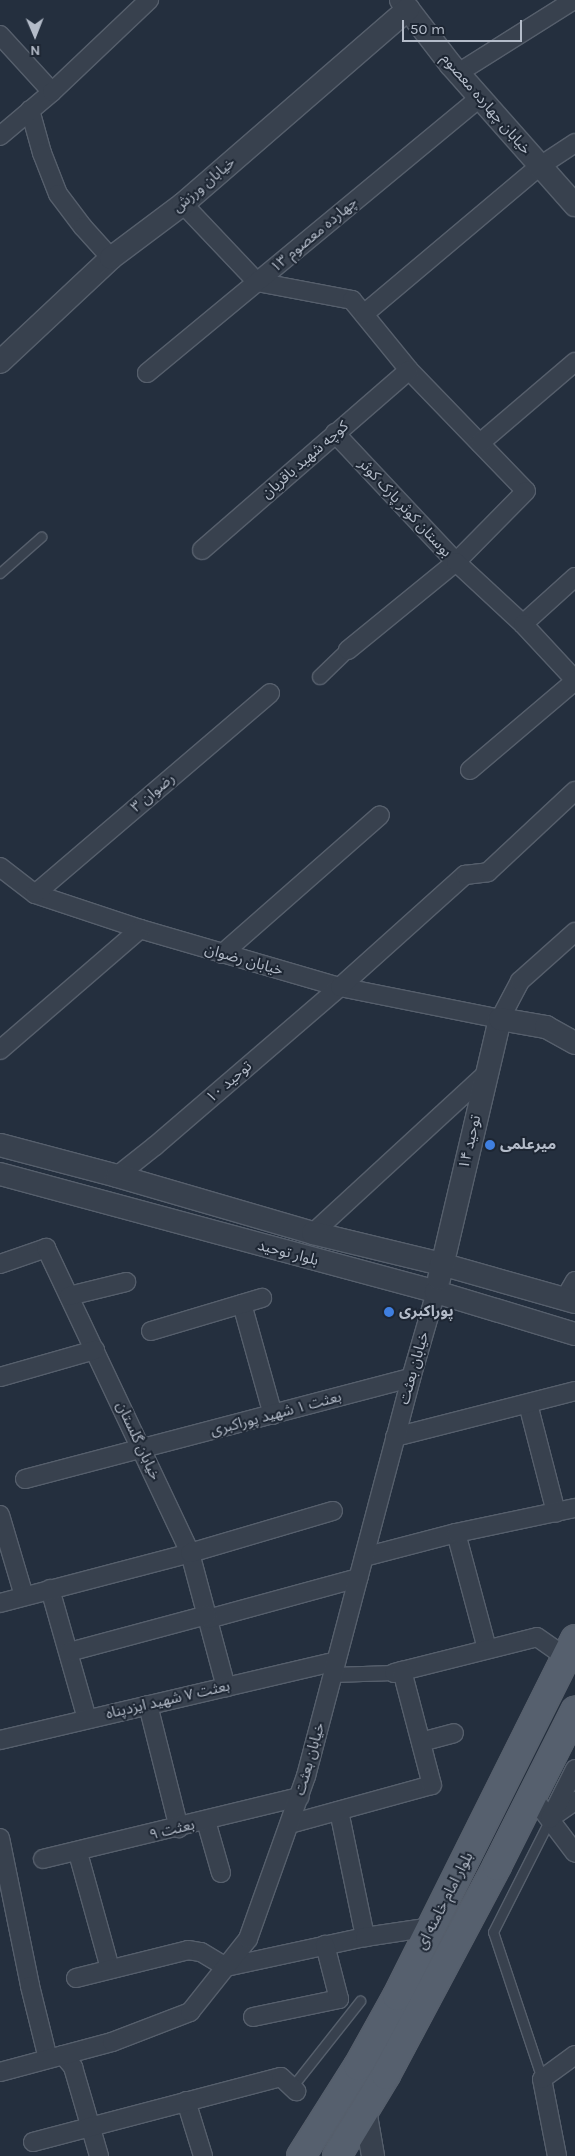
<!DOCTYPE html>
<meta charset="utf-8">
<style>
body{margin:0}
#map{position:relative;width:575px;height:2156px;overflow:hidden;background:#242f3e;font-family:Karla,"Noto Sans Arabic",sans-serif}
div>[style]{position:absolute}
.roads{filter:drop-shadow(1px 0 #565f6c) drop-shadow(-1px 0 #565f6c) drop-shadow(0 1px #565f6c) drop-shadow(0 -1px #565f6c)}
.service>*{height:9px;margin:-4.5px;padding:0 4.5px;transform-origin:4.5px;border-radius:4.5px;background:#38414e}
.pedestrian>*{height:14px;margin:-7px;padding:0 7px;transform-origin:7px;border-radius:7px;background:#38414e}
.minor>*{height:18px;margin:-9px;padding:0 9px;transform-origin:9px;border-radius:9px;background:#38414e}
.tertiary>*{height:22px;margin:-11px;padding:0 11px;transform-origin:11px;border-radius:11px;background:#38414e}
.primary>*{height:28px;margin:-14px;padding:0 14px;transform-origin:14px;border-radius:14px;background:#56606e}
.dots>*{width:14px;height:14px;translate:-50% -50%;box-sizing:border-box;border:2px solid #1d2633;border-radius:50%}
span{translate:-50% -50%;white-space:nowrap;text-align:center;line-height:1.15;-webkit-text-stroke:4px #1d2633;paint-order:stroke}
.street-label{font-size:15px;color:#b4bcc9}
.poi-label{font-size:15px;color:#b4bcc9;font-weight:700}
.left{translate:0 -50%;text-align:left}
.north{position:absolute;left:10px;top:10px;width:50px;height:50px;-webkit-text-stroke:4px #1d2633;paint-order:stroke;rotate:179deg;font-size:14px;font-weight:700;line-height:20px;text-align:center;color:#b4bcc9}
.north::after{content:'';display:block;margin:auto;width:18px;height:22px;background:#b4bcc9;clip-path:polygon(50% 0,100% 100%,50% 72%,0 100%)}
.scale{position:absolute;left:402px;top:20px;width:120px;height:22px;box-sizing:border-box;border:2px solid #b4bcc9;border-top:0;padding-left:6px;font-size:15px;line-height:18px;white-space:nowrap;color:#b4bcc9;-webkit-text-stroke:4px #1d2633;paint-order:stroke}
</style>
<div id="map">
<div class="roads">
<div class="service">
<i style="left:0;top:573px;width:55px;rotate:-41.3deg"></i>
<i style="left:542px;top:2079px;width:155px;rotate:-108.4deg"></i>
<i style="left:493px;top:1932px;width:127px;rotate:-63.2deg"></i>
<i style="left:292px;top:2087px;width:110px;rotate:-51.7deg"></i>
</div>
<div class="pedestrian">
<i style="left:320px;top:677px;width:39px;rotate:-44deg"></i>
<i style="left:332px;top:1675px;width:62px;rotate:-1.8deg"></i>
</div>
<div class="minor">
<i style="left:0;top:35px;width:77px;rotate:47.6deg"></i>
<i style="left:458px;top:73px;width:137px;rotate:-32.2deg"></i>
<i style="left:30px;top:110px;width:45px;rotate:74.4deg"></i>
<i style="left:42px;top:153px;width:44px;rotate:68.7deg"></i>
<i style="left:58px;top:194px;width:41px;rotate:52.9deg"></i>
<i style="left:83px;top:227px;width:42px;rotate:47.9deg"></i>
<i style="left:0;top:136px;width:68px;rotate:-40.2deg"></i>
<i style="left:52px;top:92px;width:134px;rotate:-43.5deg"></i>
<i style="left:183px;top:204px;width:108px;rotate:46.5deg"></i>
<i style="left:257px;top:282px;width:97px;rotate:10.7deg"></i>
<i style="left:352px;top:300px;width:90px;rotate:50.8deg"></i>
<i style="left:409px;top:370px;width:168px;rotate:46deg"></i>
<i style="left:526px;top:491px;width:100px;rotate:134.6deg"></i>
<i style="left:456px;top:562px;width:177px;rotate:-133.2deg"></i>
<i style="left:364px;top:314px;width:230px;rotate:-40.1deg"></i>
<i style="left:540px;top:166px;width:42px;rotate:-33.3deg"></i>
<i style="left:147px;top:373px;width:432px;rotate:-39.6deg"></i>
<i style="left:480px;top:443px;width:125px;rotate:-40.5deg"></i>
<i style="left:202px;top:550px;width:274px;rotate:-41deg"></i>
<i style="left:523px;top:624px;width:70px;rotate:-42.1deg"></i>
<i style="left:348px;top:650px;width:139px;rotate:-39.2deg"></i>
<i style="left:456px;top:562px;width:91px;rotate:42.8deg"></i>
<i style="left:523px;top:624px;width:76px;rotate:47.1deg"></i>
<i style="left:470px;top:770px;width:138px;rotate:-40.3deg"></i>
<i style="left:0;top:867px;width:44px;rotate:37.6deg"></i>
<i style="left:35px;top:894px;width:111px;rotate:18.4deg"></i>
<i style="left:140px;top:929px;width:208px;rotate:16.2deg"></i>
<i style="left:340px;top:987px;width:163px;rotate:11.3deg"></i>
<i style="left:500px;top:1019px;width:43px;rotate:-62.2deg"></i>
<i style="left:520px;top:981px;width:74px;rotate:-41.7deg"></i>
<i style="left:35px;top:894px;width:309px;rotate:-40.5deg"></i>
<i style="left:222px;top:954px;width:210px;rotate:-41.3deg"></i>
<i style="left:0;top:1050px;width:185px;rotate:-40.8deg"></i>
<i style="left:117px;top:1176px;width:48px;rotate:-38.3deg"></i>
<i style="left:155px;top:1146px;width:244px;rotate:-40.7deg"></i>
<i style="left:340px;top:987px;width:168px;rotate:-41.9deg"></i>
<i style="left:465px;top:875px;width:23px;rotate:-7deg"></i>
<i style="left:488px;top:872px;width:119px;rotate:-43deg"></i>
<i style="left:313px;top:1233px;width:235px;rotate:-42.6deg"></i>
<i style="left:0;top:1264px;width:49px;rotate:-19.2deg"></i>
<i style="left:46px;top:1248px;width:337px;rotate:64.7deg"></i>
<i style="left:190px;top:1553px;width:139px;rotate:75deg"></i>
<i style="left:69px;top:1296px;width:59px;rotate:-13.8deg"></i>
<i style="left:564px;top:1300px;width:22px;rotate:-60deg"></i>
<i style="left:242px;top:1304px;width:115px;rotate:74.4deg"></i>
<i style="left:151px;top:1331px;width:116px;rotate:-16.6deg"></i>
<i style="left:0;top:1377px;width:99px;rotate:-15.9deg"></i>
<i style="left:528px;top:1404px;width:112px;rotate:75.5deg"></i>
<i style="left:395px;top:1437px;width:186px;rotate:-14.3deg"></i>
<i style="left:25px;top:1479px;width:399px;rotate:-14.7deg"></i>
<i style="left:0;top:1515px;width:84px;rotate:73.5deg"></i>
<i style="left:456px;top:1533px;width:120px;rotate:75deg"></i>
<i style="left:364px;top:1557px;width:95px;rotate:-14.6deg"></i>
<i style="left:456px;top:1533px;width:122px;rotate:-11.9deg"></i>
<i style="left:50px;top:1589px;width:135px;rotate:74.1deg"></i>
<i style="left:0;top:1603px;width:196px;rotate:-14.7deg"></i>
<i style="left:190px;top:1553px;width:149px;rotate:-16.4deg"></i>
<i style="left:208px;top:1619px;width:156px;rotate:-15.3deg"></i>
<i style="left:69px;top:1652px;width:143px;rotate:-15deg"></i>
<i style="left:394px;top:1673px;width:147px;rotate:-14.1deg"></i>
<i style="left:537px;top:1637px;width:35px;rotate:35deg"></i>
<i style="left:148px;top:1705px;width:127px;rotate:75.9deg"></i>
<i style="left:0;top:1740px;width:345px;rotate:-13.2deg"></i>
<i style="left:421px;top:1742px;width:34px;rotate:-15deg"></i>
<i style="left:532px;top:1796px;width:71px;rotate:53deg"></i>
<i style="left:339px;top:1811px;width:129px;rotate:78.3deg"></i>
<i style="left:552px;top:1817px;width:28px;rotate:-35deg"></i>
<i style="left:550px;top:1819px;width:56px;rotate:-63.4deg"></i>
<i style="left:206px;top:1821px;width:54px;rotate:73.9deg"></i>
<i style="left:290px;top:1824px;width:147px;rotate:-15.4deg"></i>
<i style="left:432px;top:1785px;width:118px;rotate:-104.7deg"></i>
<i style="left:0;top:1838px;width:151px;rotate:78.5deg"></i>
<i style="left:30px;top:1986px;width:75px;rotate:76.1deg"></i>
<i style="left:78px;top:1853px;width:119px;rotate:74.5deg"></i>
<i style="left:43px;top:1859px;width:264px;rotate:-13.6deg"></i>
<i style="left:76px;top:1978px;width:115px;rotate:-14deg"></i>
<i style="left:188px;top:1950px;width:13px;rotate:9deg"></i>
<i style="left:201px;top:1952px;width:29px;rotate:31deg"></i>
<i style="left:226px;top:1967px;width:142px;rotate:-12.2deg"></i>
<i style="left:365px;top:1937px;width:68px;rotate:-8.5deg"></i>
<i style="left:253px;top:2017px;width:88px;rotate:-11.8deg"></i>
<i style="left:339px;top:1999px;width:56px;rotate:-104.5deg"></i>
<i style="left:63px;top:2055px;width:16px;rotate:50deg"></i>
<i style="left:73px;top:2067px;width:93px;rotate:73.7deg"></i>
<i style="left:0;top:2072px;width:116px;rotate:-15deg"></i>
<i style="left:112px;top:2042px;width:84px;rotate:-21deg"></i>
<i style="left:190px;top:2012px;width:93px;rotate:-51.5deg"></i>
<i style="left:248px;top:1939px;width:173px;rotate:-70.4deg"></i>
<i style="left:306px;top:1776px;width:412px;rotate:-75.2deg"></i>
<i style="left:411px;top:1378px;width:90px;rotate:-73.8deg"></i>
<i style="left:186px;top:2101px;width:58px;rotate:72.8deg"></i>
<i style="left:33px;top:2142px;width:256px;rotate:-14.7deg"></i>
<i style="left:281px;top:2077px;width:21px;rotate:43deg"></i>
<i style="left:557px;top:2156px;width:78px;rotate:-101deg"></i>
<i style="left:542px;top:2079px;width:41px;rotate:-36deg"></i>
</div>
<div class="tertiary">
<i style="left:401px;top:0;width:82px;rotate:52.4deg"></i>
<i style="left:451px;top:65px;width:187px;rotate:48.5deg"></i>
<i style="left:0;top:362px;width:152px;rotate:-43.1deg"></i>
<i style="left:111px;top:258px;width:90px;rotate:-36.9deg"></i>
<i style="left:183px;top:204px;width:298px;rotate:-40.9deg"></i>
<i style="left:0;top:1145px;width:121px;rotate:14.8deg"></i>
<i style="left:117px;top:1176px;width:204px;rotate:16.2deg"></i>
<i style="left:313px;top:1233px;width:132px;rotate:13.6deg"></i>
<i style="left:441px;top:1264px;width:139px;rotate:15.8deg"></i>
<i style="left:0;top:1174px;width:452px;rotate:15.1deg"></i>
<i style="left:436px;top:1292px;width:145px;rotate:16.8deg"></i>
<i style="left:439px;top:1279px;width:267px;rotate:-76.8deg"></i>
<i style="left:500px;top:1019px;width:47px;rotate:9.9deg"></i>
<i style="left:546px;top:1027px;width:33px;rotate:29deg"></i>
<i style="left:365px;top:2110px;width:47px;rotate:80.1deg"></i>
</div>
<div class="primary">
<i style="left:301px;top:2156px;width:107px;rotate:-57.7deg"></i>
<i style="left:358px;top:2066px;width:80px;rotate:-60.9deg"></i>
<i style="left:397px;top:1996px;width:399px;rotate:-63.5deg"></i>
<i style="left:337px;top:2156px;width:95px;rotate:-58.8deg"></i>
<i style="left:386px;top:2075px;width:237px;rotate:-62deg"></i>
<i style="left:497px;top:1866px;width:174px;rotate:-63.3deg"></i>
</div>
</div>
<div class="dots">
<i style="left:490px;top:1145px;background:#3f7fe0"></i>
<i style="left:389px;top:1312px;background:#3f7fe0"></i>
</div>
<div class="street-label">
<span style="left:486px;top:104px;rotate:49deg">خیابان چهارده معصوم</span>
<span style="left:204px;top:185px;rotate:-40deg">خیابان ورزش</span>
<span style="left:314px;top:235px;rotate:-40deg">چهارده معصوم ۱۳</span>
<span style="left:305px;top:460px;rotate:-41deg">کوچه شهید باقریان</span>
<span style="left:405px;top:508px;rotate:47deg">بوستان کوثر پارک کوثر</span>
<span style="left:153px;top:793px;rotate:-40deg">رضوان ۳</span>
<span style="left:244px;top:960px;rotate:16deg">خیابان رضوان</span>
<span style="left:229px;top:1082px;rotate:-41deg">توحید ۱۰</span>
<span style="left:470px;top:1142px;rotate:-77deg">توحید ۱۴</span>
<span style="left:288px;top:1253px;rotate:15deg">بلوار توحید</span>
<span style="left:414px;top:1368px;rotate:-74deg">خیابان بعثت</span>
<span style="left:276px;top:1414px;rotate:-15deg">بعثت ۱ شهید پوراکبری</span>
<span style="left:138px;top:1441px;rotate:65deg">خیابان گلستان</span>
<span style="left:168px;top:1700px;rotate:-13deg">بعثت ۷ شهید ایزدپناه</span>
<span style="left:310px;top:1759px;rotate:-74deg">خیابان بعثت</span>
<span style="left:172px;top:1830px;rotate:-14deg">بعثت ۹</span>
<span style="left:445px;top:1901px;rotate:-63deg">بلوار امام خامنه ای</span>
</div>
<div class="poi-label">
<span class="left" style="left:500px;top:1145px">میرعلمی</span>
<span class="left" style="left:399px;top:1312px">پوراکبری</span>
</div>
<div class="north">N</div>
<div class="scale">50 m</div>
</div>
